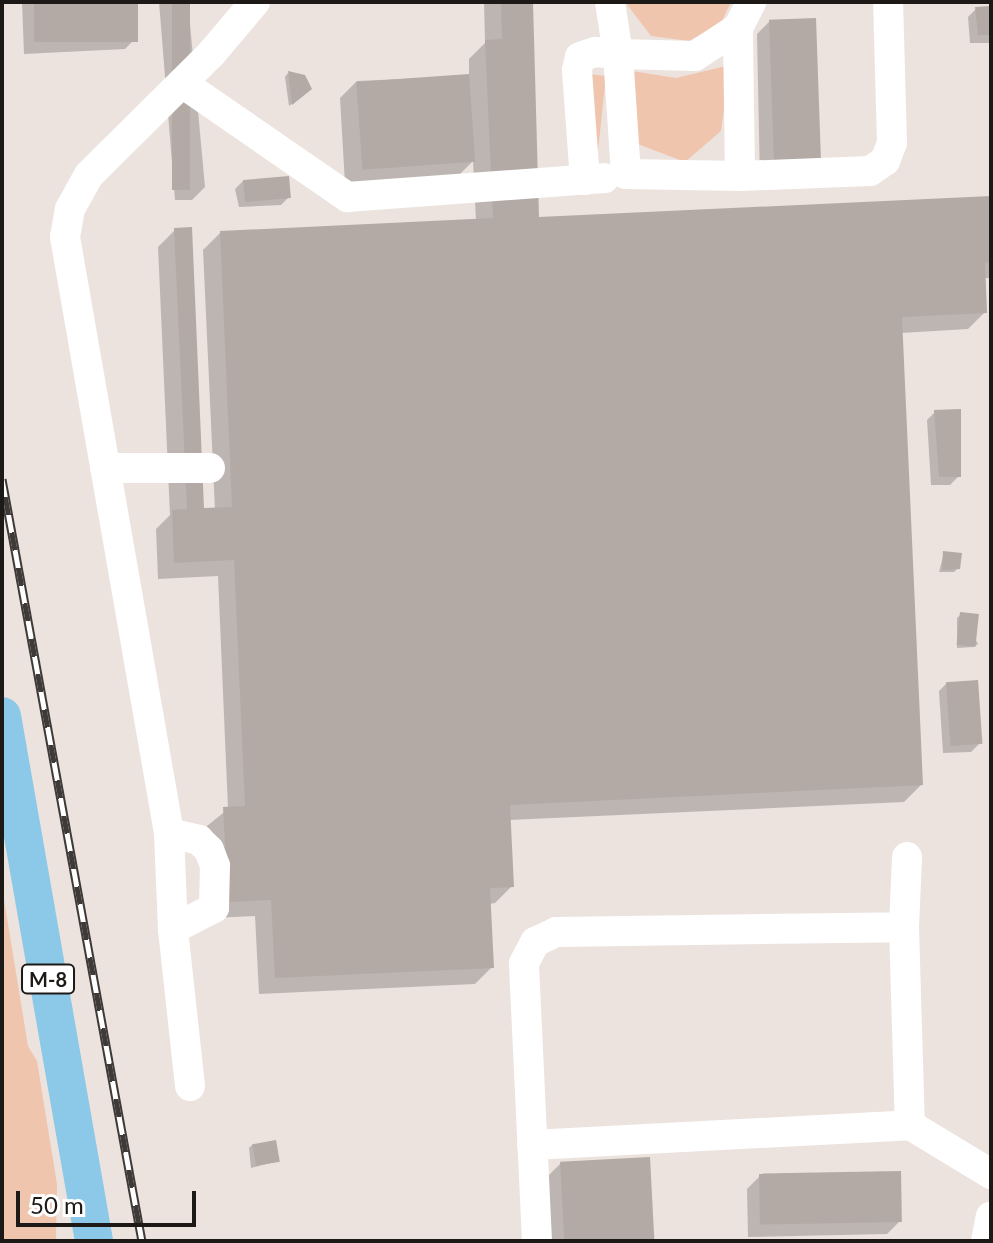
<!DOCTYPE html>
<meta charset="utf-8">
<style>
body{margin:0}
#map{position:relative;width:993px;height:1243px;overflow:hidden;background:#ece3de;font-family:Lato,sans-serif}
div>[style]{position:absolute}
.green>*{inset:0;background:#f0c5ae;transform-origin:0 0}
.shadow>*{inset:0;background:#0003}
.building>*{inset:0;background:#b3aaa5;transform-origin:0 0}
.minor>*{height:30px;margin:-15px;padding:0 15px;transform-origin:15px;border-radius:15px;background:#fff}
.major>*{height:38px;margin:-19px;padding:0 19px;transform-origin:19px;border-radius:19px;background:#8cc8e8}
.rail>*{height:9px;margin-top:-4.5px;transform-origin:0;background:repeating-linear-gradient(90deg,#fff 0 18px,#3e3a37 0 36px);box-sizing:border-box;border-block:2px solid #3e3a37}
span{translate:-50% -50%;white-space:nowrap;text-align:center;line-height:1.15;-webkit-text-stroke:6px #fff;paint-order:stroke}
.shield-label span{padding:2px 6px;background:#fff;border:2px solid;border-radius:6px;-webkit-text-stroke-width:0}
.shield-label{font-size:20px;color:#1c1917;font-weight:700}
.frame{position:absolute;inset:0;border:4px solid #1c1917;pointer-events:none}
.scale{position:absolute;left:16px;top:1191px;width:180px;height:36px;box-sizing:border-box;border:4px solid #1c1917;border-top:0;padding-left:10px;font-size:24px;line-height:28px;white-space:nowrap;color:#1c1917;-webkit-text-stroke:6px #fff;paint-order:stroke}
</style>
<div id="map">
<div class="green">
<i style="clip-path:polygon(625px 2px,731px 2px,721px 23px,689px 41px,651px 36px)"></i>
<i style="clip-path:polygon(730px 65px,721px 131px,685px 162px,635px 143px,632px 71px,676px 78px)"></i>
<i style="left:587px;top:74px;width:19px;height:96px;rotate:6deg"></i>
<i style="clip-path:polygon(2px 887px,28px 1046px,37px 1061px,57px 1184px,56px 1241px,2px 1241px)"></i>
</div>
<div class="shadow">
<i style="clip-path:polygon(136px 2px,138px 36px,125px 49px,24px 54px,22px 2px)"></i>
<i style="clip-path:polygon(159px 2px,188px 2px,205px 187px,192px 200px,175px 200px)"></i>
<i style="clip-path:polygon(484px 2px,531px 2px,537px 219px,991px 198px,991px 278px,983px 278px,985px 312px,968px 329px,901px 333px,921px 785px,904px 802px,509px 820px,512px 886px,495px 903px,489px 904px,492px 967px,475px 984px,259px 994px,255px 916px,212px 918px,207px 826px,228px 809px,218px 576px,158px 579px,156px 529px,170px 515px,158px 247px,175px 230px,202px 511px,215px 510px,203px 250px,220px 233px,476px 221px,473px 161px,456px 178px,345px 184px,340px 98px,357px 81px,469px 76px,469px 59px,485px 43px)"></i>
<i style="clip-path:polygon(991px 8px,991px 43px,970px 43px,968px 17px,976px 9px)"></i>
<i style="clip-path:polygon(770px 21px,818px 168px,760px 182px,757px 34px)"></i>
<i style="clip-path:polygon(288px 73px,306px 93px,289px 106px,285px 77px)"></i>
<i style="clip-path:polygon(244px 180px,289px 197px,281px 205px,239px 207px,235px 189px)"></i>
<i style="clip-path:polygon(935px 412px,959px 476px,950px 485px,931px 485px,927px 420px)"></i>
<i style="clip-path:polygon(944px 553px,958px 568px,954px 572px,939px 572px)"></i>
<i style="clip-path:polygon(961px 614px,978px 644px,974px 647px,957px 648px,957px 618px)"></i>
<i style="clip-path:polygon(947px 683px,980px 743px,971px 752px,943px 753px,939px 691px)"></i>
<i style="clip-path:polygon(253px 1144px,278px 1161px,251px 1168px,249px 1148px)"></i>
<i style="clip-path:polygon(561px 1163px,652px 1241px,546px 1241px,544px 1180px)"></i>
<i style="clip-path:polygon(760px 1176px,900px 1221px,887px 1234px,748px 1237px,747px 1189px)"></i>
</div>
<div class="building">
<i style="left:34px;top:2px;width:104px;height:40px"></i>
<i style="left:172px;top:2px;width:18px;height:188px"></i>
<i style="clip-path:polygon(501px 2px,533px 2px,539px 217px,991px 196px,991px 262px,985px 263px,987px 313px,902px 317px,923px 785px,510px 805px,514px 887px,490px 888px,494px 968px,275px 978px,271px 900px,228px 902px,223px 807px,245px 806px,234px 560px,174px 563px,172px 510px,187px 509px,174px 228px,192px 227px,204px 508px,232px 507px,220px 231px,493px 218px,485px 40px,502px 39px)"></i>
<i style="clip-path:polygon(991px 6px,991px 35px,978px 35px,975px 7px)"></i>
<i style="left:816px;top:18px;width:150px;height:47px;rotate:88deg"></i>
<i style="clip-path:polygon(288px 71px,305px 75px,312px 89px,292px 105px)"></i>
<i style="left:469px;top:74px;width:88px;height:113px;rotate:86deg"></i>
<i style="left:289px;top:176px;width:22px;height:46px;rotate:85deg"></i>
<i style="clip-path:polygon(961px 409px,961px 477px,939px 477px,934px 410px)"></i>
<i style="clip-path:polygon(943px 551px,962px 553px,960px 569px,942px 570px)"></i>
<i style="left:960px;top:612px;width:19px;height:33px;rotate:6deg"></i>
<i style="left:978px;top:680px;width:64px;height:32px;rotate:86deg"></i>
<i style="left:276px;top:1140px;width:22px;height:24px;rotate:80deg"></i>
<i style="left:650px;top:1157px;width:84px;height:90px;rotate:87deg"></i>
<i style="left:901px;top:1171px;width:51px;height:142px;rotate:89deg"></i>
</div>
<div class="minor">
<i style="left:610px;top:2px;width:53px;rotate:81.3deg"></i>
<i style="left:618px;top:54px;width:77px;rotate:1.5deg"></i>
<i style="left:695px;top:56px;width:51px;rotate:-33.1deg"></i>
<i style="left:738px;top:28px;width:29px;rotate:-63deg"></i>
<i style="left:182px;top:83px;width:201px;rotate:34.6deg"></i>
<i style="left:347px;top:197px;width:258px;rotate:-4.2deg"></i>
<i style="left:740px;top:176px;width:130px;rotate:-2.2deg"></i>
<i style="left:870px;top:171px;width:18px;rotate:-34deg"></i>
<i style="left:885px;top:161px;width:19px;rotate:-69deg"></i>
<i style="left:892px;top:143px;width:141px;rotate:-91.6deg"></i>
<i style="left:585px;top:180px;width:110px;rotate:-94.2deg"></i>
<i style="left:577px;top:70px;width:13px;rotate:-77deg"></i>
<i style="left:580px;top:57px;width:16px;rotate:-18deg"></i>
<i style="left:595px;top:52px;width:23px;rotate:5deg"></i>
<i style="left:618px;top:54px;width:120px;rotate:86.2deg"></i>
<i style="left:626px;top:174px;width:114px;rotate:1deg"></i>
<i style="left:740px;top:176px;width:148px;rotate:-90.8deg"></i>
<i style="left:105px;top:468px;width:105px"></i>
<i style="left:169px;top:833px;width:31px;rotate:13deg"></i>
<i style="left:199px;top:840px;width:14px;rotate:45deg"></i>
<i style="left:209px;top:850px;width:17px;rotate:69deg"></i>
<i style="left:215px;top:866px;width:42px;rotate:91.4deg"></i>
<i style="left:214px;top:908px;width:46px;rotate:152.9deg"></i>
<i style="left:904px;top:927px;width:70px;rotate:-87.5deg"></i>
<i style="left:190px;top:1086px;width:158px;rotate:-96.2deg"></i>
<i style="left:173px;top:929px;width:96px;rotate:-92.4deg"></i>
<i style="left:169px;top:833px;width:605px;rotate:-99.9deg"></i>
<i style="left:65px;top:237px;width:28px;rotate:-80deg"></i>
<i style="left:70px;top:209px;width:39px;rotate:-61deg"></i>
<i style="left:89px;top:175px;width:172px;rotate:-44.8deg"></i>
<i style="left:211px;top:54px;width:68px;rotate:-49.8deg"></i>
<i style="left:532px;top:1145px;width:379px;rotate:-3deg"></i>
<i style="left:910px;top:1125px;width:95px;rotate:31.2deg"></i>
<i style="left:537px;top:1241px;width:278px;rotate:-92.7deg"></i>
<i style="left:524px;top:963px;width:24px;rotate:-62deg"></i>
<i style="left:535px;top:942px;width:23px;rotate:-25deg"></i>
<i style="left:556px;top:932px;width:348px;rotate:-0.8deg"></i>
<i style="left:904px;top:927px;width:198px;rotate:88.3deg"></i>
<i style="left:986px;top:1241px;width:25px;rotate:-79deg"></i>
</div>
<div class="major">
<i style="left:2px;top:716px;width:533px;rotate:80.06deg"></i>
</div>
<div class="rail">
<i style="left:2px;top:479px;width:775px;rotate:79.59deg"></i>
</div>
<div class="shield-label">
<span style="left:48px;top:979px">М-8</span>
</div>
<div class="frame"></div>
<div class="scale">50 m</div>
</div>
